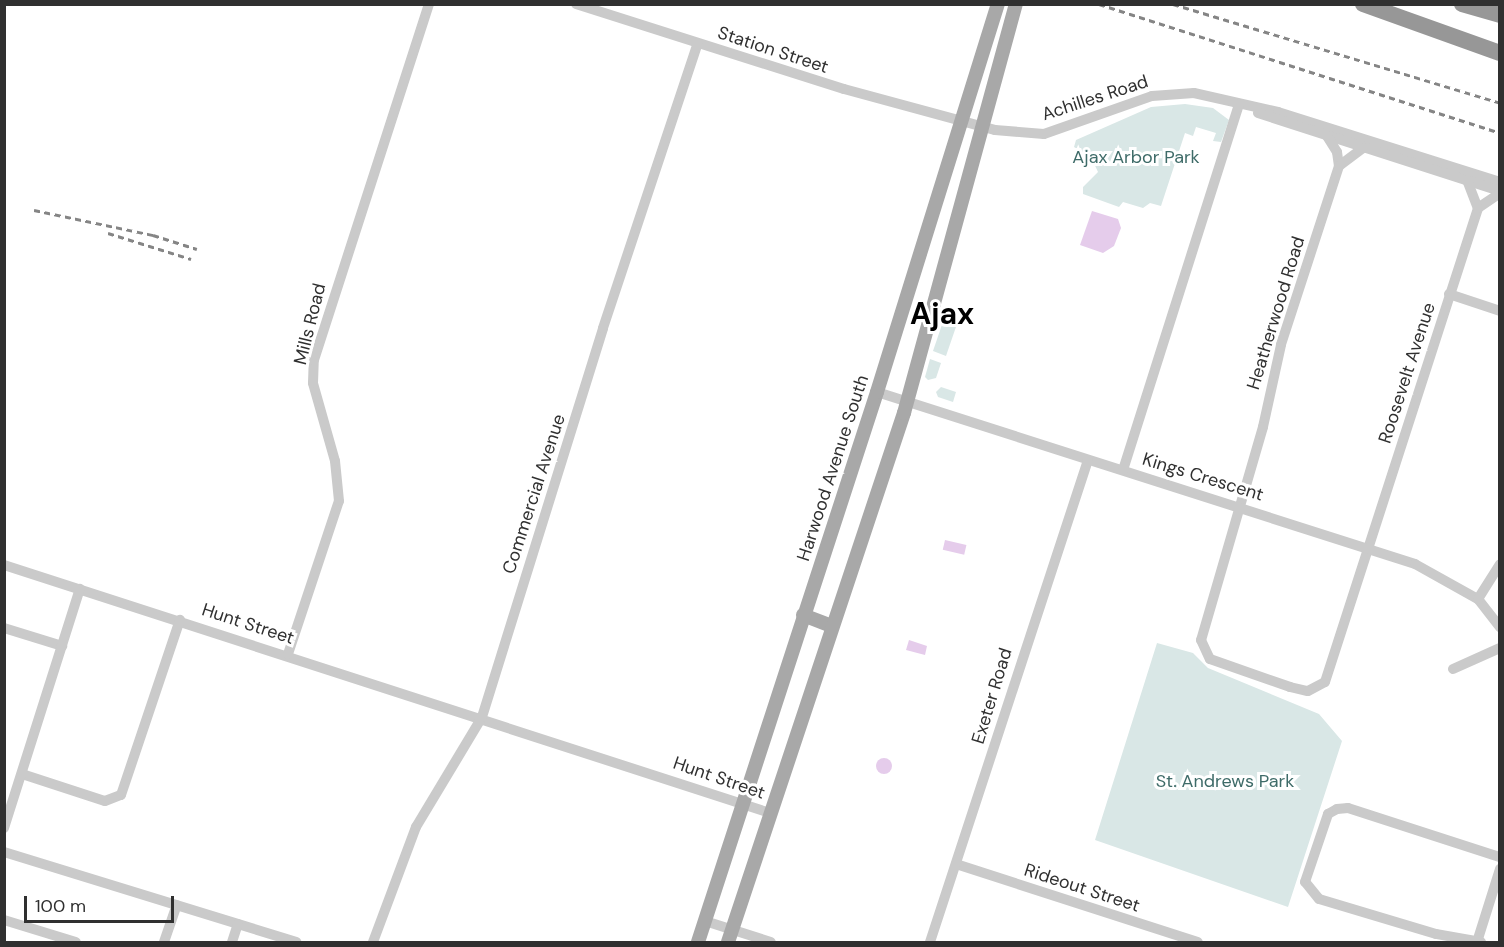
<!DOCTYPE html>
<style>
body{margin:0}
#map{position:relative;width:1504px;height:947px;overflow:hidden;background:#fff;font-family:"DM Sans",sans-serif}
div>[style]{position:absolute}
.green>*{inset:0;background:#d9e7e6}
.water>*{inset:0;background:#e5cceb;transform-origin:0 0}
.round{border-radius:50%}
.minor>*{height:10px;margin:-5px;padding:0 5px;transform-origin:5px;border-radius:5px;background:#cacaca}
.major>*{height:14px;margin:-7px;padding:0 7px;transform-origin:7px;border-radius:7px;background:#a8a8a8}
.highway>*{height:16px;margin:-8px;padding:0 8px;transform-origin:8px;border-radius:8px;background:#979797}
.rail>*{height:3px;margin-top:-1.5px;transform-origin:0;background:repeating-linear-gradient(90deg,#858585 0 6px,transparent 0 10.5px)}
span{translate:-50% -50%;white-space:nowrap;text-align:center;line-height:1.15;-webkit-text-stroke:6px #fff;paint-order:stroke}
.street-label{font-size:18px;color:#303030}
.park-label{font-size:18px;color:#3e6b68}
.town-label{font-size:30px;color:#000;font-weight:700}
.frame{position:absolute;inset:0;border:6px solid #303030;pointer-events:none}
.scale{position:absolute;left:24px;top:896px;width:150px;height:27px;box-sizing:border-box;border:3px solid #303030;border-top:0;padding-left:8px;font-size:18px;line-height:21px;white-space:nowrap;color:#303030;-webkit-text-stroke:4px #fff;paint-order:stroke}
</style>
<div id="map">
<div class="green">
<i style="clip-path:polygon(1185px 104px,1213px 108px,1229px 120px,1221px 142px,1213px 141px,1216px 133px,1196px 127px,1193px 136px,1185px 133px,1161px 206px,1150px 203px,1143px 208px,1123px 202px,1119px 207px,1083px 194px,1083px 187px,1098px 172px,1091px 157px,1074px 147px,1076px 140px,1151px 107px)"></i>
<i style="clip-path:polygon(948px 307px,958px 321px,946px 356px,933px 351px)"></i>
<i style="clip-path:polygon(930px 359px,941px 363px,936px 378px,928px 380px,925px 377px)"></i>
<i style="clip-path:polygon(941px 387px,956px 392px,953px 402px,938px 397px,936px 392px)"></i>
<i style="clip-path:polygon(1157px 643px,1193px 653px,1208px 668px,1319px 714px,1342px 741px,1288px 907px,1095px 840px)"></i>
</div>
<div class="water">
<i style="clip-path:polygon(1092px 211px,1118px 219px,1121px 228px,1114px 246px,1103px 253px,1080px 245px)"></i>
<i style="left:945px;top:540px;width:22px;height:10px;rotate:13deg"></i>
<i style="clip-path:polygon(909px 640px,927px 646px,925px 655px,906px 650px)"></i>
<i class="round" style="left:876px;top:758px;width:16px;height:16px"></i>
</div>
<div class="minor">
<i style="left:576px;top:4px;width:281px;rotate:17.6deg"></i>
<i style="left:844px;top:89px;width:156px;rotate:15.2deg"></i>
<i style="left:995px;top:130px;width:49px;rotate:4.7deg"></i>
<i style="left:1044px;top:134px;width:114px;rotate:-19.4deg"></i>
<i style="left:1152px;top:96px;width:42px;rotate:-4.1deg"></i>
<i style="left:1194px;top:93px;width:86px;rotate:12.7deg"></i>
<i style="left:1278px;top:112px;width:233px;rotate:17.5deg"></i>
<i style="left:1258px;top:113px;width:254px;rotate:17.9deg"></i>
<i style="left:1327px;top:136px;width:19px;rotate:58deg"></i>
<i style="left:1337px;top:152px;width:14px;rotate:82deg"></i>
<i style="left:1339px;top:166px;width:188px;rotate:108deg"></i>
<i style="left:1281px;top:345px;width:84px;rotate:102.4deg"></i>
<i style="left:1263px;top:427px;width:222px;rotate:106.2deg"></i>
<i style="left:1201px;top:640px;width:21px;rotate:65deg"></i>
<i style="left:1210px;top:659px;width:85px;rotate:19.3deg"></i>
<i style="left:1290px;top:687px;width:18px;rotate:13deg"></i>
<i style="left:1308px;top:691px;width:19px;rotate:-28deg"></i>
<i style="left:1325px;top:682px;width:498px;rotate:-72.1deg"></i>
<i style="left:1478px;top:208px;width:27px;rotate:-34deg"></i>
<i style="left:1339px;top:166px;width:30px;rotate:-37deg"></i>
<i style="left:1467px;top:180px;width:30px;rotate:69deg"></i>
<i style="left:1449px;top:294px;width:54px;rotate:18.4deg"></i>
<i style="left:877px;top:392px;width:565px;rotate:17.73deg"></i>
<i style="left:1415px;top:564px;width:72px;rotate:29.1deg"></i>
<i style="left:1478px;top:599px;width:36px;rotate:52deg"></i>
<i style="left:1123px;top:470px;width:384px;rotate:-72.4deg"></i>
<i style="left:4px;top:565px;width:805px;rotate:17.94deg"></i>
<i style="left:1478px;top:599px;width:41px;rotate:-57.8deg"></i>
<i style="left:4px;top:628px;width:61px;rotate:17.2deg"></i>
<i style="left:288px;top:654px;width:161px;rotate:-71.6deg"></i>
<i style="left:339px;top:501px;width:40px;rotate:-95.7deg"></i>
<i style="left:335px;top:461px;width:81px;rotate:-105.8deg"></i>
<i style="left:313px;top:383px;width:23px;rotate:-88deg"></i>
<i style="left:314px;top:360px;width:374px;rotate:-72.1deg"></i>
<i style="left:1453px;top:669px;width:51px;rotate:-24.1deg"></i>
<i style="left:22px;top:774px;width:87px;rotate:18deg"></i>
<i style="left:105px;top:801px;width:17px;rotate:-21deg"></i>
<i style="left:121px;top:795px;width:185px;rotate:-71.4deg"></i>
<i style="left:4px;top:828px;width:251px;rotate:-72.4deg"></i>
<i style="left:4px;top:852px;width:306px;rotate:17.1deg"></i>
<i style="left:956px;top:864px;width:254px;rotate:17.9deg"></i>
<i style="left:4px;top:920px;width:75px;rotate:17deg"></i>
<i style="left:705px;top:921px;width:69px;rotate:17.7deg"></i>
<i style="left:164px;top:942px;width:39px;rotate:-71deg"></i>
<i style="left:232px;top:942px;width:19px;rotate:-72deg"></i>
<i style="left:373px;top:942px;width:123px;rotate:-69.5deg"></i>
<i style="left:416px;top:827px;width:128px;rotate:-59deg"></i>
<i style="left:482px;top:717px;width:407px;rotate:-72.7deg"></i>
<i style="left:603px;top:328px;width:300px;rotate:-71.6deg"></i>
<i style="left:930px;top:942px;width:507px;rotate:-71.85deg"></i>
<i style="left:1477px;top:942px;width:77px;rotate:-72.5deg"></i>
<i style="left:1481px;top:942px;width:46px;rotate:-169.9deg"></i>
<i style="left:1436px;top:934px;width:122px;rotate:-163.3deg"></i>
<i style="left:1319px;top:899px;width:22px;rotate:-129deg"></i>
<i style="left:1305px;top:882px;width:72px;rotate:-71.3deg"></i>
<i style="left:1328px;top:814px;width:10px;rotate:-29deg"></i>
<i style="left:1337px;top:809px;width:11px;rotate:-5deg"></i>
<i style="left:1348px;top:808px;width:160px;rotate:17.9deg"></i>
</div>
<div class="major">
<i style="left:803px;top:615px;width:31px;rotate:21deg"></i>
<i style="left:698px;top:942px;width:578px;rotate:-71.97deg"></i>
<i style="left:877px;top:392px;width:406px;rotate:-72.7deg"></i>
<i style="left:728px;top:942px;width:558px;rotate:-71.6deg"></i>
<i style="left:904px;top:413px;width:424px;rotate:-74.7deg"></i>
</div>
<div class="highway">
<i style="left:1363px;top:4px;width:145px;rotate:19.7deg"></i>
<i style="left:1462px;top:4px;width:40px;rotate:16deg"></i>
</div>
<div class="rail">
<i style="left:1099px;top:4px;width:421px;rotate:17.8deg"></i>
<i style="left:1173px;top:4px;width:342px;rotate:16.8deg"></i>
<i style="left:34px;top:210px;width:122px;rotate:11.9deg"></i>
<i style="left:153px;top:235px;width:46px;rotate:17.7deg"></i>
<i style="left:108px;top:233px;width:87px;rotate:17.4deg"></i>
</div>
<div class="street-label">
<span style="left:773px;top:50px;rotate:18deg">Station Street</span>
<span style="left:1095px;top:98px;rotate:-18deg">Achilles Road</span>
<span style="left:1276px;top:313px;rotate:-73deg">Heatherwood Road</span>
<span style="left:310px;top:324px;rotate:-76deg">Mills Road</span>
<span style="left:1407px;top:373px;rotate:-72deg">Roosevelt Avenue</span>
<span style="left:833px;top:468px;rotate:-72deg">Harwood Avenue South</span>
<span style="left:1203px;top:477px;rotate:17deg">Kings Crescent</span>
<span style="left:534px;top:494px;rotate:-72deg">Commercial Avenue</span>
<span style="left:248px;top:624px;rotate:18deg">Hunt Street</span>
<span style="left:992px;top:696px;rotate:-73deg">Exeter Road</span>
<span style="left:719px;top:778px;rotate:19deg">Hunt Street</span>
<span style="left:1082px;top:888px;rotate:18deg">Rideout Street</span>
</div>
<div class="park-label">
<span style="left:1136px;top:157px">Ajax Arbor Park</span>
<span style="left:1225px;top:781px">St. Andrews Park</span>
</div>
<div class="town-label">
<span style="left:942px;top:314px">Ajax</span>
</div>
<div class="frame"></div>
<div class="scale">100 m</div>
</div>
